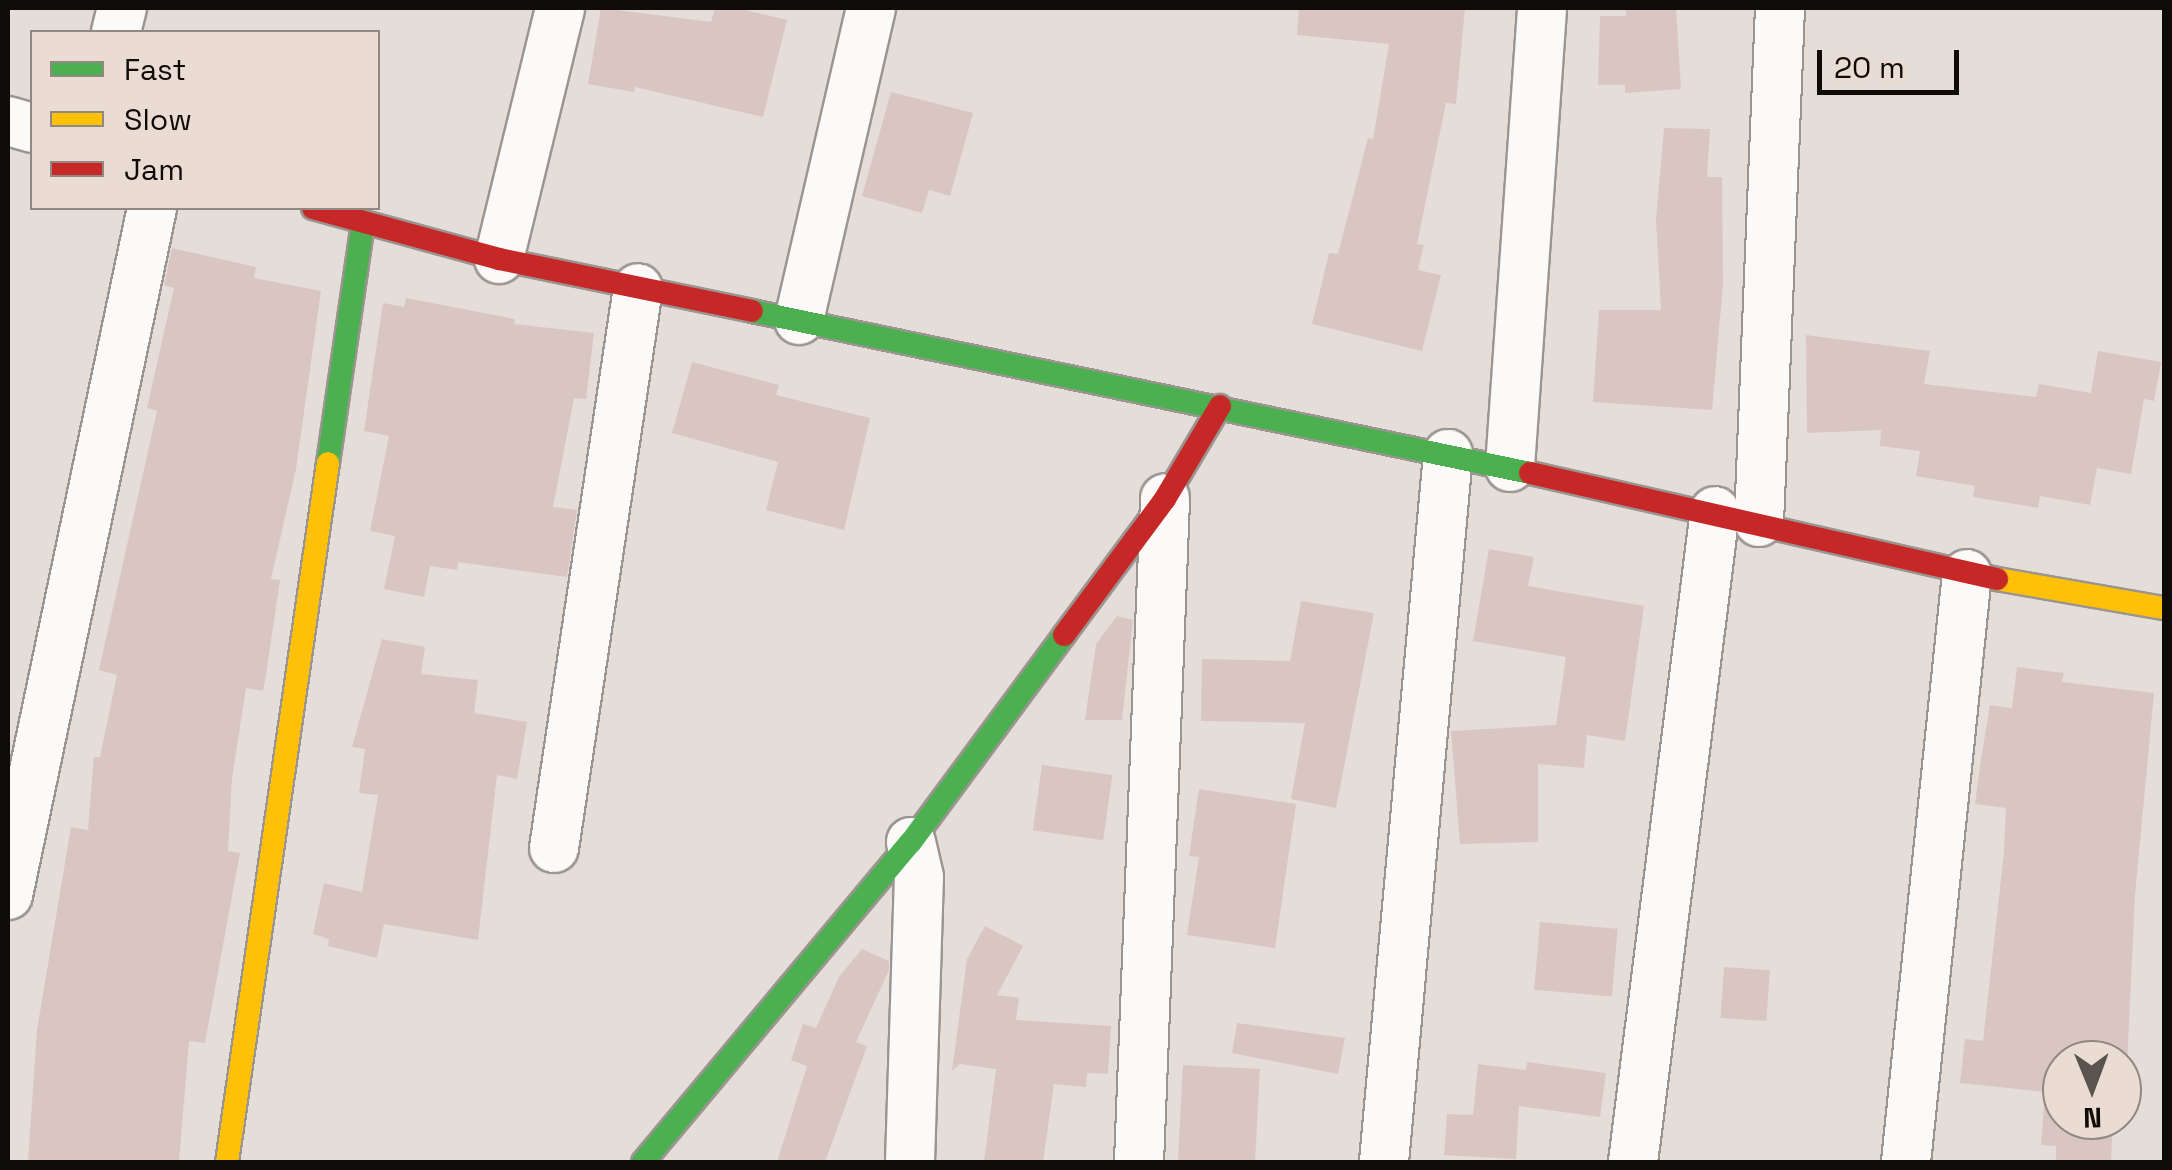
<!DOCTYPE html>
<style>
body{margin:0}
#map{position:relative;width:2172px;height:1170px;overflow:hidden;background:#e5ddd8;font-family:"Space Grotesk",sans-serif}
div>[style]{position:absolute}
.building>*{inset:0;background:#d9c6c3;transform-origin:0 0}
.roads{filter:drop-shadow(2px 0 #9b9591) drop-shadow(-2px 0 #9b9591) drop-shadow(0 2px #9b9591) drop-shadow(0 -2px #9b9591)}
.street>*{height:48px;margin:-24px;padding:0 24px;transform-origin:24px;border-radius:24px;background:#fbfaf9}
.fast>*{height:22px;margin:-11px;padding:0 11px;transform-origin:11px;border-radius:11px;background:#4caf50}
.slow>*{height:22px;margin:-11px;padding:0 11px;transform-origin:11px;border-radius:11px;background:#ffc107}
.jam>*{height:22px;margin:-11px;padding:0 11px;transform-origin:11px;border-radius:11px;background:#c62828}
span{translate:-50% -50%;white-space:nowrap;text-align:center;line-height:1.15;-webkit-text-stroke:9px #eadcd3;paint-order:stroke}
.frame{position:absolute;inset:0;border:10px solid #0f0b08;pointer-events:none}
.legend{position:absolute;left:30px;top:30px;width:350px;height:180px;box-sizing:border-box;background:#eadcd3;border:2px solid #928882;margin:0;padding:12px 18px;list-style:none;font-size:30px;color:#0f0b08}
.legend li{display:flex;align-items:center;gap:20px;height:50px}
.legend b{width:50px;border:2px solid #928882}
.north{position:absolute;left:2042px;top:1040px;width:100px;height:100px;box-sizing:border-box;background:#eadcd3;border:2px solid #928882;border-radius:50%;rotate:179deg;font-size:28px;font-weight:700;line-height:40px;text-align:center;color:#0f0b08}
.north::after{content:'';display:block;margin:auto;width:35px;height:45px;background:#5a5451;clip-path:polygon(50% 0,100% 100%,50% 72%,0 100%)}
.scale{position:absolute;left:1817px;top:50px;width:142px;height:45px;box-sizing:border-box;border:5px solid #0f0b08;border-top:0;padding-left:12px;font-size:30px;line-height:35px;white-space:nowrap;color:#0f0b08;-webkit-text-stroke:8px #eadcd3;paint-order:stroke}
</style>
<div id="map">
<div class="building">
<i style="clip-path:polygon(601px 8px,711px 22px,715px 8px,736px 8px,787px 20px,763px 117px,635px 87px,634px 92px,588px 84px)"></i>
<i style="clip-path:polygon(1299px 8px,1465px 8px,1456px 104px,1446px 103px,1417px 244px,1424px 245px,1418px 270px,1441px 275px,1422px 351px,1312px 324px,1329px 253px,1338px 254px,1368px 138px,1373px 139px,1389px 44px,1297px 35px)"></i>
<i style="clip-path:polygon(1626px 8px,1676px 8px,1681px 89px,1625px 93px,1625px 85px,1598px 85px,1600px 16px,1626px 16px)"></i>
<i style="clip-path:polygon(891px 92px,973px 113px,950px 196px,929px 190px,922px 213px,862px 196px)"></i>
<i style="clip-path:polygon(1664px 128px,1710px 129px,1707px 177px,1722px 177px,1723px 284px,1712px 410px,1593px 402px,1599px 310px,1661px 310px,1656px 220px)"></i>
<i style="clip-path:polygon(172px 248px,256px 267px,254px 278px,321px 291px,296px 469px,271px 579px,280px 580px,265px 681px,263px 691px,246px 688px,232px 779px,228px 851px,240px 853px,205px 1043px,189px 1041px,179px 1162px,28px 1162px,37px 1030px,71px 827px,88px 830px,94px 757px,100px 757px,117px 675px,99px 670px,157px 411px,147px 408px,174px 288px,164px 285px)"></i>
<i style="clip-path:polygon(406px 298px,515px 319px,514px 324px,594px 333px,586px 399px,574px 398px,553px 507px,577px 510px,567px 577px,458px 562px,457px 570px,430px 566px,424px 597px,384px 589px,395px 536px,370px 531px,389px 436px,364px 431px,383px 303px,404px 307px)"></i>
<i style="clip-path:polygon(1806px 335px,1930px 351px,1924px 384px,2036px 397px,2039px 384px,2091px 393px,2098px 351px,2161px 362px,2154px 401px,2144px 399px,2131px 474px,2097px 468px,2090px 505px,2040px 496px,2038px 508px,1973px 497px,1975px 486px,1916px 476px,1920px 451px,1880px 446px,1881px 430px,1807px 433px)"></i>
<i style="clip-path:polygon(692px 362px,779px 385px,776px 395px,870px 418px,844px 530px,766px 510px,778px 462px,672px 433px)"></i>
<i style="clip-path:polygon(1489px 549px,1534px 557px,1528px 586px,1644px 606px,1625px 741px,1587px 735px,1584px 768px,1538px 764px,1538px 842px,1460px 844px,1451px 731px,1556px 725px,1566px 657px,1473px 641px)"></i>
<i style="clip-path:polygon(1301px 601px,1374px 613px,1336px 808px,1291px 799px,1305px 723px,1201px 721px,1202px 659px,1290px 661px)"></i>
<i style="clip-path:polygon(1117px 616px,1133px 620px,1122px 720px,1085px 720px,1096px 644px)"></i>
<i style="clip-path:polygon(382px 639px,425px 647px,421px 674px,478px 680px,474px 713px,527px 722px,517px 779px,497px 775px,478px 940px,384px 924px,377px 958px,328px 946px,329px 939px,313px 934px,324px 883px,362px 892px,378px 795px,359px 793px,365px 749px,352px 747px)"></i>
<i style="clip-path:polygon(2017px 667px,2064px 673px,2062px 682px,2154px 693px,2135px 895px,2125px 1109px,2122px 1060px,2062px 1060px,2062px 1120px,2113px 1120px,2111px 1162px,2056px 1162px,2056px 1146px,2041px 1145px,2045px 1092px,1960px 1083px,1965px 1039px,1983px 1041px,2004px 852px,2006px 808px,1975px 804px,1981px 759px,1990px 705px,2012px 708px)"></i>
<i style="left:1042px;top:765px;width:71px;height:66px;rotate:8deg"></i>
<i style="clip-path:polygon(1199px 789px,1296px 804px,1275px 948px,1187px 935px,1199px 857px,1189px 856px)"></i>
<i style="left:1540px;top:922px;width:78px;height:68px;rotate:5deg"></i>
<i style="clip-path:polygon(985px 926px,1023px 946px,997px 995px,1019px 998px,1016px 1020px,1111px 1026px,1108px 1074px,1087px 1073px,1086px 1087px,1054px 1084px,1043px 1162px,984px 1162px,996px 1069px,960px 1064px,952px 1071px,967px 959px)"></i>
<i style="clip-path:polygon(862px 949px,889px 961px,889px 970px,856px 1042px,867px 1046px,825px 1162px,777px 1162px,807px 1066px,791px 1060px,803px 1024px,816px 1028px,839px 977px)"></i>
<i style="left:1724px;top:967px;width:46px;height:51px;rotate:4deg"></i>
<i style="clip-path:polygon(1237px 1023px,1345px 1038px,1338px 1074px,1232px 1053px)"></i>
<i style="clip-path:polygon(1527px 1062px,1606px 1073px,1600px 1117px,1519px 1106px,1516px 1159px,1444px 1155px,1447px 1114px,1473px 1115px,1478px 1064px,1526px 1070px)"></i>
<i style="left:1183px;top:1065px;width:77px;height:97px;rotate:3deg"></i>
</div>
<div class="roads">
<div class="street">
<i style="left:116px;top:32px;width:25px;rotate:-76deg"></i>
<i style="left:8px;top:121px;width:25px;rotate:16deg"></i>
<i style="left:499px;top:259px;width:258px;rotate:-76.3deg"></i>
<i style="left:799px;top:320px;width:320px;rotate:-77deg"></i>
<i style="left:1510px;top:467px;width:460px;rotate:-86deg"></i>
<i style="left:1759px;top:522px;width:514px;rotate:-87.66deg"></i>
<i style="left:554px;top:848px;width:566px;rotate:-81.47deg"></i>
<i style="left:8px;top:895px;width:702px;rotate:-78.16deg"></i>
<i style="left:910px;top:1162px;width:285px;rotate:-88.2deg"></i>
<i style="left:919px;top:877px;width:36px;rotate:-103deg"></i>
<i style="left:1139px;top:1162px;width:664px;rotate:-87.75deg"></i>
<i style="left:1384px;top:1162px;width:711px;rotate:-84.83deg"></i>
<i style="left:1633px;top:1162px;width:656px;rotate:-82.82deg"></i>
<i style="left:1906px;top:1162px;width:591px;rotate:-84.08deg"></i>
</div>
<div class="fast">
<i style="left:752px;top:311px;width:795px;rotate:11.76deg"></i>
<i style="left:328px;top:463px;width:244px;rotate:-81.7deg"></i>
<i style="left:643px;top:1162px;width:417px;rotate:-50.1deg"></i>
<i style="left:911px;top:842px;width:257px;rotate:-53.5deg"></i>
</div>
<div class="slow">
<i style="left:1997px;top:579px;width:169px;rotate:9.9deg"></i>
<i style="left:227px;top:1162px;width:706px;rotate:-81.78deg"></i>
</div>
<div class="jam">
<i style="left:313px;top:208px;width:193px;rotate:15.3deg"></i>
<i style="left:499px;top:259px;width:258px;rotate:11.6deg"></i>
<i style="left:1530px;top:473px;width:479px;rotate:12.8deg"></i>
<i style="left:1064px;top:635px;width:169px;rotate:-53.4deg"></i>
<i style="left:1165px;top:499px;width:108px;rotate:-59.4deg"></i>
</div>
</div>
<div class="frame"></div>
<ul class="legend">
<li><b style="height:12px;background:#4caf50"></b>Fast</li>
<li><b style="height:12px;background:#ffc107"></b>Slow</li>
<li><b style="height:12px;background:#c62828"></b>Jam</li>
</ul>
<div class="north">N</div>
<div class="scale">20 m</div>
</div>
